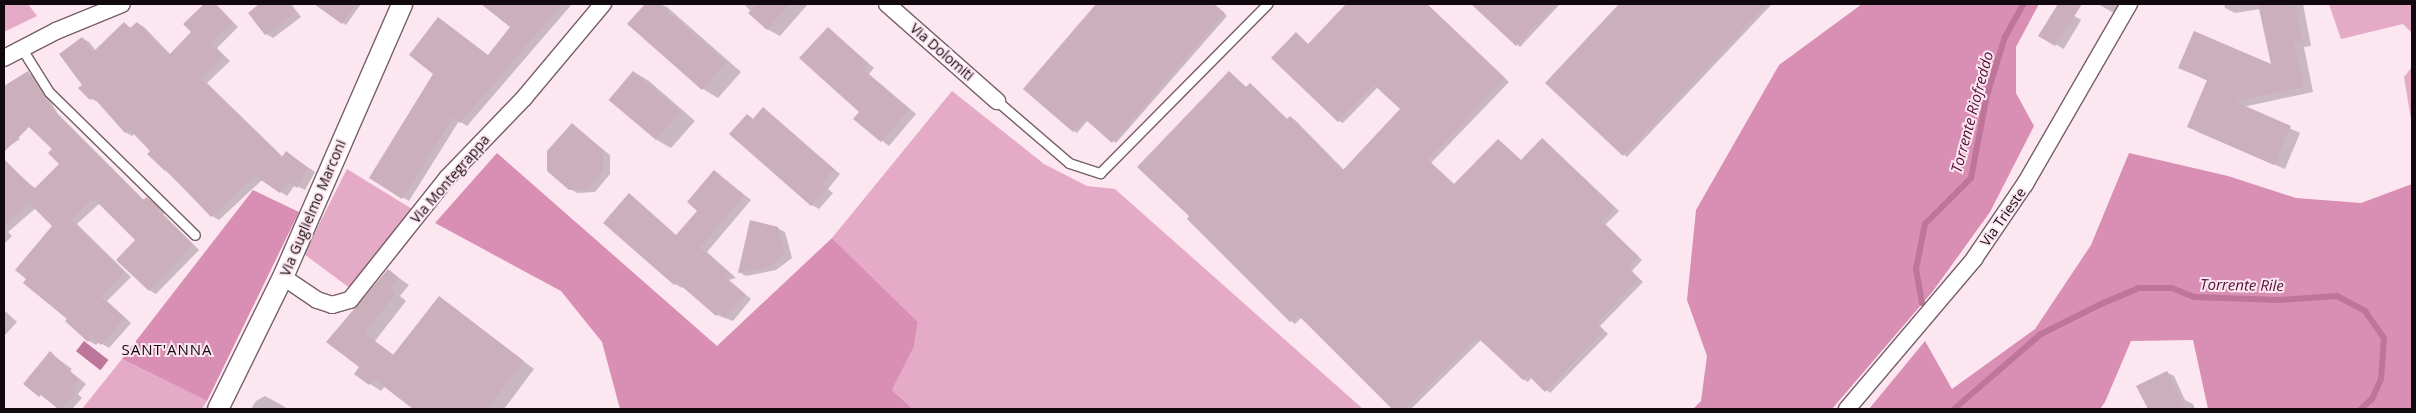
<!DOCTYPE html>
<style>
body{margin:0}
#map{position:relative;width:2416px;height:413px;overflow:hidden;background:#fce6f0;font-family:"Open Sans",sans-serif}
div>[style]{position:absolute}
.green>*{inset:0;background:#e4aac6}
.forest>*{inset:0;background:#d98eb4}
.water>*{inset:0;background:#be759a;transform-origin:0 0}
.shadow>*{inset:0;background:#0003;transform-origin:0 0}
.stream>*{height:6px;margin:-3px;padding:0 3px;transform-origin:3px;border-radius:3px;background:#be759a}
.building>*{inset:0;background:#cbb0bc;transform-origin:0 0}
.roads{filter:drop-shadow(1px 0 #775f6a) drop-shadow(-1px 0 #775f6a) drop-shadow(0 1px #775f6a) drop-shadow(0 -1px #775f6a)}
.service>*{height:9px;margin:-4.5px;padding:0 4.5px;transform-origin:4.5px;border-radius:4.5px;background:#fff}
.minor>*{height:16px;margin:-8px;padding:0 8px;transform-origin:8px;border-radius:8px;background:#fff}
.tertiary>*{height:20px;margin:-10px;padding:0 10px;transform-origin:10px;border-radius:10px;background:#fff}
span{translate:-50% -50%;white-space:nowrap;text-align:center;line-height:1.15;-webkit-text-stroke:4px #fce6f0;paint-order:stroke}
.street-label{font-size:14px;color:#12090e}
.water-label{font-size:15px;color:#500e36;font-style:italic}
.neighbourhood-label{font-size:15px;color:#12090e;letter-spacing:1px}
.frame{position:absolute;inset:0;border:5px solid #12090e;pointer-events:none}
</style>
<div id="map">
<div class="green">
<i style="clip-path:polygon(4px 4px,28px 4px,37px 16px,4px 32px)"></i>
<i style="clip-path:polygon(2329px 4px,2412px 4px,2412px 33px,2403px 24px,2341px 39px)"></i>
<i style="clip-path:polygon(2412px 67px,2412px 125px,2404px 77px)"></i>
<i style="clip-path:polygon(952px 91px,1044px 164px,1087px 186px,1115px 189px,1363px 409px,913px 409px,892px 390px,914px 347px,918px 322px,832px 238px)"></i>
<i style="clip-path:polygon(347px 169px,412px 209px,351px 289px,304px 254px)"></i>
<i style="clip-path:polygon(122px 359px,207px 401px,202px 409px,82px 409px)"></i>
</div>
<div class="forest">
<i style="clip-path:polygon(1862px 4px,2039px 4px,2016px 47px,2016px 93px,2034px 126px,1990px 212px,1933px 291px,1832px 409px,1693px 409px,1701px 401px,1707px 356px,1687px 300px,1696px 210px,1779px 65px)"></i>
<i style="clip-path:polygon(497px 153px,717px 346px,832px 238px,918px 322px,914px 347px,892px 390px,913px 409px,620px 409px,602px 342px,561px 291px,435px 223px)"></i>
<i style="clip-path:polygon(2129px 153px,2228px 176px,2296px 198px,2361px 203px,2412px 184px,2412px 409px,2208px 409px,2193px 340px,2131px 341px,2105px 402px,2100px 409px,1869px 409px,1925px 341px,1952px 389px,2035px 329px,2091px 245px)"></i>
<i style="clip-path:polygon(253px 190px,299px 212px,207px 401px,122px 359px)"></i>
</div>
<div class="water">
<i style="left:84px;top:341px;width:31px;height:13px;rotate:38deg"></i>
</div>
<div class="shadow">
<i style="clip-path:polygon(206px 4px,216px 4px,238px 27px,217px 48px,230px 61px,207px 83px,283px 157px,293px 157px,315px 172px,305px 190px,295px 185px,287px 196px,262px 180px,219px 220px,212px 216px,165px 170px,152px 151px,135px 133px,132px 136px,125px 132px,99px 102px,91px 99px,84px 85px,82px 38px,89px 42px,96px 51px,124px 24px,131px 28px,137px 23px,144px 27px,171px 55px,193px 32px,185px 24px)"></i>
<i style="clip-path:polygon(261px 4px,291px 4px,301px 17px,273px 38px,266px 34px,250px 13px)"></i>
<i style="clip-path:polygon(316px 4px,361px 4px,346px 25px)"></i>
<i style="clip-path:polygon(483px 4px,572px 4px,467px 126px,459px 121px,409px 201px,402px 197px,489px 56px,512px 27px)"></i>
<i style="clip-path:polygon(646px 4px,660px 4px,667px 7px,741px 72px,718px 98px,703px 89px,629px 23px)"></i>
<i style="clip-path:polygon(744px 4px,808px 4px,780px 36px,767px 29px)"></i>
<i style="clip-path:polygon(1098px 4px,1213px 4px,1227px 16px,1116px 143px,1088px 120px,1077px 133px,1074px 131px,1025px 88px)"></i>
<i style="clip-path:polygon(1348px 4px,1427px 4px,1509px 82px,1431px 163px,1455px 185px,1498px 140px,1522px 161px,1543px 139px,1619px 211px,1605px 225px,1642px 260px,1632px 271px,1643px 282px,1600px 326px,1608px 334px,1550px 393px,1532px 377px,1528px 382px,1523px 379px,1482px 339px,1411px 409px,1394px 409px,1302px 317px,1295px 324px,1291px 321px,1189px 219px,1229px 72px,1247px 88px,1254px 87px,1288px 120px,1290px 118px,1295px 120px,1344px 170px,1401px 109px,1378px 87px,1343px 123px,1339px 121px,1296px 33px,1309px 45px)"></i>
<i style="clip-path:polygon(1473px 4px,1560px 4px,1520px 47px)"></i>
<i style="clip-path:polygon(1621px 4px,1772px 4px,1627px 157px,1546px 83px)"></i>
<i style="clip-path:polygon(2098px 4px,2125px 4px,2119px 16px)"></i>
<i style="clip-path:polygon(2224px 4px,2303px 4px,2311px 46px,2304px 47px,2313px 92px,2243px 107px,2300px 133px,2285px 169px,2198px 132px,2208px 81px,2179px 67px,2272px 66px,2260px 9px,2235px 13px,2225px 8px)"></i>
<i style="left:2058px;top:6px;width:27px;height:34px;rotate:31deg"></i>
<i style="clip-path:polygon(828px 28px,874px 68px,869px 74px,916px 114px,889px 146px,855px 119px,861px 112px)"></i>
<i style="clip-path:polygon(634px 72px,649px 81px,695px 121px,671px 148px,655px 139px)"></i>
<i style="clip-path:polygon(28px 73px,35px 77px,58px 114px,145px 201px,147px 199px,155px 203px,165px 213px,163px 214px,199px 250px,156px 294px,149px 290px,137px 240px,100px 203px,77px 224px,131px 277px,107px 301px,131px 323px,109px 348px,99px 342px,96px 345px,89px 341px,68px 319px,54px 226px,36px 208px,8px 232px,12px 236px,4px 244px,4px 173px,10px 167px,36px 189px,61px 164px)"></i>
<i style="clip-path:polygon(763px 109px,840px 174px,828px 189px,833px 193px,819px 209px,812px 205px,747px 116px,754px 120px)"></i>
<i style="clip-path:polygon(4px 123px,20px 139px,4px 150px)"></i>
<i style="clip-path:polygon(573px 125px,610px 155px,610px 174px,595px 192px,577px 193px,569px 188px)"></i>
<i style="clip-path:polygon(714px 171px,751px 200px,707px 252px,736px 278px,729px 280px,751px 299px,733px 321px,717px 315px,684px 286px,682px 288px,675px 284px,605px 223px,629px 195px,677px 236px,699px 211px)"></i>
<i style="clip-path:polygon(777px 228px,785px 232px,792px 258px,776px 270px,746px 276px,739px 272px)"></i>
<i style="clip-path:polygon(388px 270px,409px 285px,400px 296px,406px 301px,375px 341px,395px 356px,439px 298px,534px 369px,504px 409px,415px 409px,385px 386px,381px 391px,370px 384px,361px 367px,328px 341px)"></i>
<i style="clip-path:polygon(4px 310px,17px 322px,4px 336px)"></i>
<i style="clip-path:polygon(50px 353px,72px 369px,70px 371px,86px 384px,78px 394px,82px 398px,72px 409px,60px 409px,25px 383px)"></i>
<i style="clip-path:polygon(2166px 372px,2174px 376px,2185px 400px,2193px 404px,2195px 409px,2149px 409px,2138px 387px)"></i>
<i style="clip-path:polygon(265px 396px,278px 403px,288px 409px,251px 409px,256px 401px)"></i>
</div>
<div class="stream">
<i style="left:1922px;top:303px;width:35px;rotate:-100deg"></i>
<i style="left:1916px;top:269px;width:46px;rotate:-78.7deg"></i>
<i style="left:1925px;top:224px;width:65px;rotate:-45deg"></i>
<i style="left:1971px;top:178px;width:85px;rotate:-79.1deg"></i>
<i style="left:1987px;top:95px;width:61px;rotate:-72.8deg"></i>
<i style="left:2005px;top:37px;width:38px;rotate:-61deg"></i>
<i style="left:1954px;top:409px;width:115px;rotate:-40.8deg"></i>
<i style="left:2041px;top:334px;width:67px;rotate:-26.6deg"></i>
<i style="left:2101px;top:304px;width:41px;rotate:-22.8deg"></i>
<i style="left:2139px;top:288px;width:33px"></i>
<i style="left:2172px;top:288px;width:24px;rotate:22deg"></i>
<i style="left:2194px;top:297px;width:85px;rotate:2deg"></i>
<i style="left:2279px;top:300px;width:58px;rotate:-3.9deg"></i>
<i style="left:2337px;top:296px;width:32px;rotate:28deg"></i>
<i style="left:2365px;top:311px;width:33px;rotate:55deg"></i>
<i style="left:2384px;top:338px;width:41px;rotate:94.2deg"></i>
<i style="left:2381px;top:379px;width:22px;rotate:114deg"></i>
<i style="left:2372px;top:399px;width:15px;rotate:138deg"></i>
</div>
<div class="building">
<i style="clip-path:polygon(204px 4px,214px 4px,232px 23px,210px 43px,224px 57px,201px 79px,282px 157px,286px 151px,308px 168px,297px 188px,288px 181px,280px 193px,255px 176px,211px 217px,166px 170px,165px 171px,147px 154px,150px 151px,129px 129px,125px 133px,93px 97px,90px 100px,78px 88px,82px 85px,59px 54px,82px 37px,93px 52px,124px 22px,130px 28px,137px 22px,169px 55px,191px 32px,183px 24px)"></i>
<i style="clip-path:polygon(259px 4px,288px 4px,295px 13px,265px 35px,248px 13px)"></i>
<i style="clip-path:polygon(314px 4px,356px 4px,342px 24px)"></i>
<i style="clip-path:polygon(481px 4px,562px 4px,460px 123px,453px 117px,402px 199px,369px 178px,433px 74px,409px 55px,438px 17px,488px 55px,510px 27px)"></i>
<i style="clip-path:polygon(645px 4px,659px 4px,726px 62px,702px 90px,627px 24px)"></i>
<i style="clip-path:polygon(757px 4px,789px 4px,767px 30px,748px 13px)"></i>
<i style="clip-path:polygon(1096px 4px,1214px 4px,1225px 13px,1112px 143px,1085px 119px,1073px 132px,1023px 89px)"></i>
<i style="clip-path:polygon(1346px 4px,1427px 4px,1505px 78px,1428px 160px,1454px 184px,1498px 139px,1521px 160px,1542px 138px,1615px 208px,1602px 221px,1639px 257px,1628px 268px,1639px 279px,1597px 323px,1604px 331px,1545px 392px,1528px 375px,1523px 380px,1477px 337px,1405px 409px,1392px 409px,1298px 315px,1290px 322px,1187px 219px,1189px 216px,1137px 167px,1229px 71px,1246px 87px,1250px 83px,1287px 119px,1290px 116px,1343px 170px,1400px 109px,1374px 85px,1338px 122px,1271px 58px,1296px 32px,1308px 44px)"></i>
<i style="clip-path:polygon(1471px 4px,1556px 4px,1516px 46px)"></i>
<i style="clip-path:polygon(1619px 4px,1767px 4px,1623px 156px,1545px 83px)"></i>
<i style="clip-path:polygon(2058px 4px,2082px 4px,2055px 46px,2038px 36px)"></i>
<i style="clip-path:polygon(2258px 4px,2295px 4px,2302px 41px,2294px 42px,2304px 87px,2234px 101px,2291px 126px,2274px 165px,2187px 127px,2207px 80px,2178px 68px,2194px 31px,2271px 64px)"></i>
<i style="clip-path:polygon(828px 27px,868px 63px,862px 69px,909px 109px,881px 142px,853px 119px,859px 112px,799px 58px)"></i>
<i style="clip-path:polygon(28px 71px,51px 109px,143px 200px,147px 197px,159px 208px,157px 210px,193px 245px,149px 291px,116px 260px,135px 240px,93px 198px,71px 220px,124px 273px,101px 297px,125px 318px,101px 345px,92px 337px,88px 342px,65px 321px,67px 319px,23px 283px,26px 279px,15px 270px,52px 226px,29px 203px,4px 226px,4px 159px,34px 189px,59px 164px,48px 153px,52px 149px,29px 127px,4px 152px,4px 86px)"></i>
<i style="left:633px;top:71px;width:62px;height:38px;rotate:40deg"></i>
<i style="clip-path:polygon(763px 107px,834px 169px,821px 184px,826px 188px,811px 206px,729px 134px,747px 114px,753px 119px)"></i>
<i style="clip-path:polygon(572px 123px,603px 150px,603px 170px,588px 189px,569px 190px,547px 171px,547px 151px)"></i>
<i style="clip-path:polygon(714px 170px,744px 195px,700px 248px,731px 274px,723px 276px,745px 294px,725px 318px,719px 312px,716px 316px,677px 282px,674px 285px,603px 223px,629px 193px,676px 235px,697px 211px,687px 202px)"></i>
<i style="clip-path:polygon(750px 220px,778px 227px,785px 254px,769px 267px,738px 273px)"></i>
<i style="clip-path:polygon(388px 269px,398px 277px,390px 288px,396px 293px,364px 333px,393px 355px,439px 296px,524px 361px,487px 409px,413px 409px,374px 379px,369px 385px,354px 374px,359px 367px,326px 342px)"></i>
<i style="clip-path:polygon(50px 351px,79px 380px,71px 389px,75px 393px,61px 409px,58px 409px,41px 395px,39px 397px,23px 384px)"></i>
<i style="clip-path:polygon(2167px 371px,2186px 409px,2148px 409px,2136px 386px)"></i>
</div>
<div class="roads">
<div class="service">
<i style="left:22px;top:49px;width:51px;rotate:57.9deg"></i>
<i style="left:49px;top:92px;width:204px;rotate:44.4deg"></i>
<i style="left:997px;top:101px;width:95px;rotate:40.7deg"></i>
<i style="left:1069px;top:163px;width:33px;rotate:18deg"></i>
<i style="left:1100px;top:173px;width:238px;rotate:-45.3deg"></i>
</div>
<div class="minor">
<i style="left:887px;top:4px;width:147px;rotate:41.4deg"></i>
<i style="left:4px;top:58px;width:59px;rotate:-27.4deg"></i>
<i style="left:56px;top:31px;width:71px;rotate:-22.2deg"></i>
<i style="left:283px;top:277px;width:41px;rotate:34.1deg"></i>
<i style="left:317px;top:300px;width:16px;rotate:18deg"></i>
<i style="left:332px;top:305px;width:19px;rotate:-16deg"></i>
<i style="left:350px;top:300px;width:157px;rotate:-51.5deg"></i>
<i style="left:448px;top:177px;width:110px;rotate:-46.1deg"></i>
<i style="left:524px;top:98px;width:123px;rotate:-50deg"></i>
<i style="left:1847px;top:409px;width:197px;rotate:-49.7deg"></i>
<i style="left:1974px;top:259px;width:91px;rotate:-55.8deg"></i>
<i style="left:2025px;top:184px;width:208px;rotate:-60deg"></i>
</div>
<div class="tertiary">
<i style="left:218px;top:409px;width:147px;rotate:-63.8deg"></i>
<i style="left:283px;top:277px;width:298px;rotate:-66.4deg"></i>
</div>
</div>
<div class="street-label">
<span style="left:942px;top:52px;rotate:41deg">Via Dolomiti</span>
<span style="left:450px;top:179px;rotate:-49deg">Via Montegrappa</span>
<span style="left:313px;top:208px;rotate:-67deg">Via Guglielmo Marconi</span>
<span style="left:2003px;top:217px;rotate:-55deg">Via Trieste</span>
</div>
<div class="water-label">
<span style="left:1972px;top:112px;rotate:-75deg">Torrente Riofreddo</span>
<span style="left:2242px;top:285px;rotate:1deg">Torrente Rile</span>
</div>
<div class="neighbourhood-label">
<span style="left:167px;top:350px">SANT'ANNA</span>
</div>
<div class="frame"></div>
</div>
